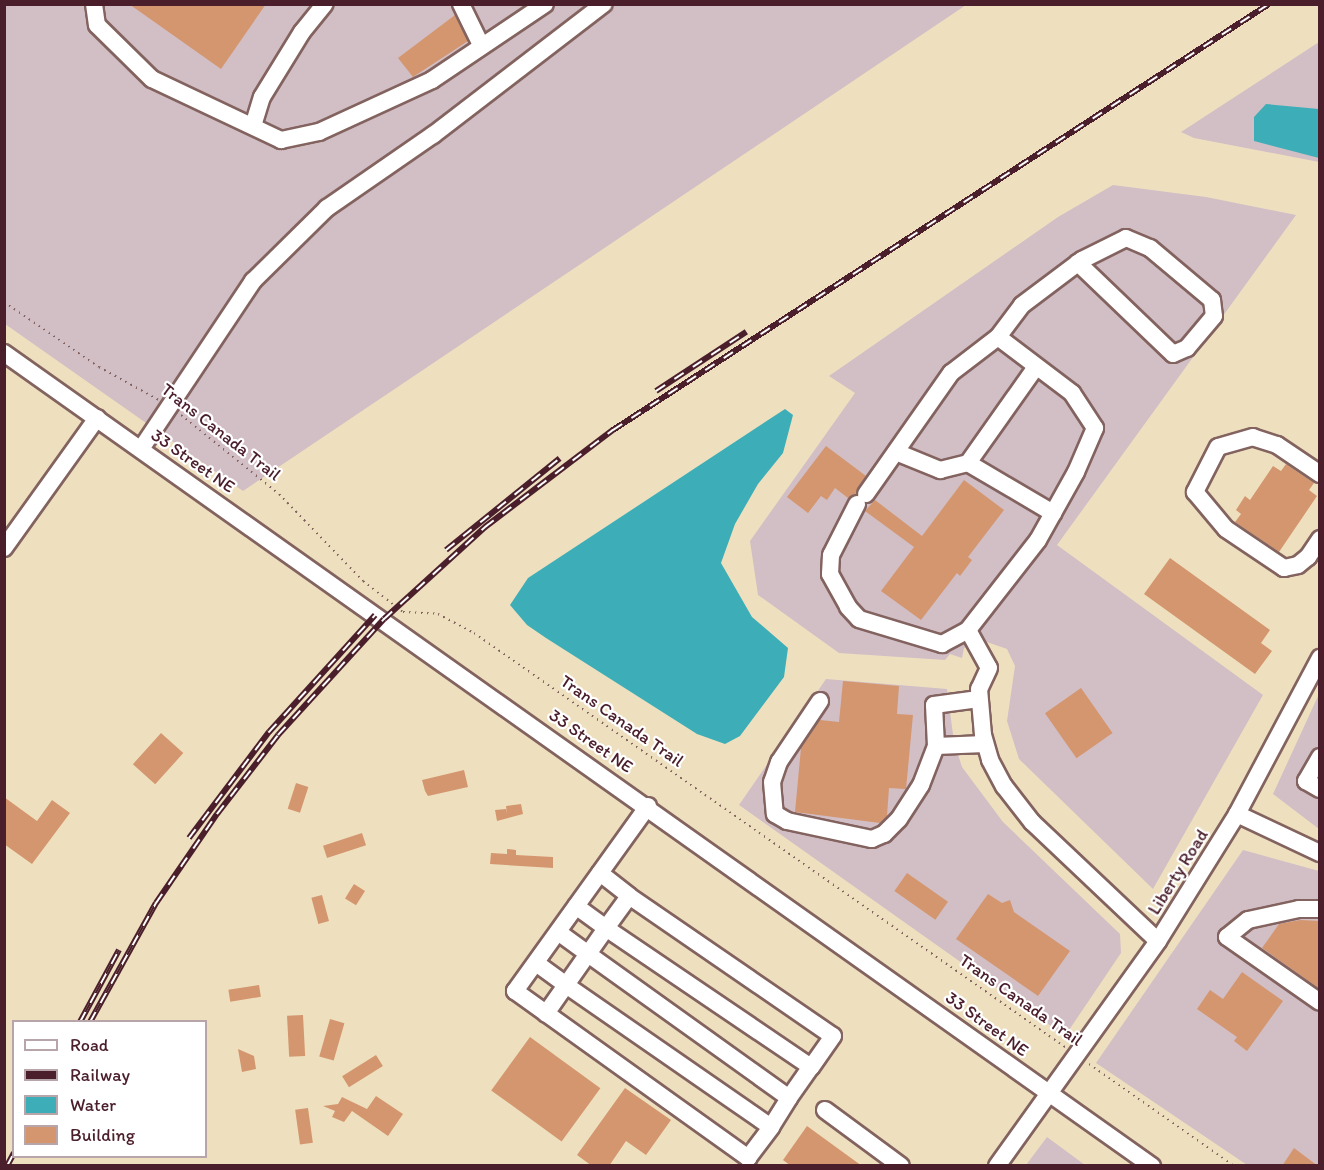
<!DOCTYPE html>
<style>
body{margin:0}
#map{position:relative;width:1324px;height:1170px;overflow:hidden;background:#eee0bf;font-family:Itim,sans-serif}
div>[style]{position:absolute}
.industrial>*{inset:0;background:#d2bec5}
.water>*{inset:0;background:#3daeb7}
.building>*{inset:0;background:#d4966f;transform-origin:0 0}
.path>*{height:2px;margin-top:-1px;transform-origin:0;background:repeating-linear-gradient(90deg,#83635f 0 1.5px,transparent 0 6px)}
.roads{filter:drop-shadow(2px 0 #83635f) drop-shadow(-2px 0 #83635f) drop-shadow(0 2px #83635f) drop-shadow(0 -2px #83635f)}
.minor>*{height:16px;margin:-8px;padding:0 8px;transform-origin:8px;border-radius:8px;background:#fff}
.rail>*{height:6px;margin-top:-3px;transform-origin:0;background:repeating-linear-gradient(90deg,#fff 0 11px,#4a1f2b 0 22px);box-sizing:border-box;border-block:2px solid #4a1f2b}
span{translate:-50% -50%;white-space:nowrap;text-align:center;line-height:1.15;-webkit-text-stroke:4.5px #fff;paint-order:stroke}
.street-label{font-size:18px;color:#4a1f2b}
.frame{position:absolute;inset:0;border:6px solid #4a1f2b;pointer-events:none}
.legend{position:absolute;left:12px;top:1020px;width:195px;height:138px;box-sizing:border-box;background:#fff;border:2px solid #b7a5aa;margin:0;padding:8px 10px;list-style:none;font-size:18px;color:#4a1f2b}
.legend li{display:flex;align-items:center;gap:12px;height:30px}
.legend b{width:30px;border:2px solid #b7a5aa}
</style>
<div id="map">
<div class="industrial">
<i style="clip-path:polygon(5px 5px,966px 5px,243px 491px,5px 324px)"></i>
<i style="clip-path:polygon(1319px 42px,1319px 162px,1194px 138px,1181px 132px)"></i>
<i style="clip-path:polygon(1113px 185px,1206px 197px,1296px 215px,1057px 545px,1263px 695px,1153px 889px,1019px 759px,1007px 721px,1015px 666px,1007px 649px,978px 639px,964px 648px,962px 658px,950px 654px,945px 660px,839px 653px,758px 595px,750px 541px,855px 393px,829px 376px,1058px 217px)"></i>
<i style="clip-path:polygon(826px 679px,947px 689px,954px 742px,962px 767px,1003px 822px,1120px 934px,1121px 953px,1065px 1036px,739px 805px)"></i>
<i style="clip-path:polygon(1319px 694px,1319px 829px,1273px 794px)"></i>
<i style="clip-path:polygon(1243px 850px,1319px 871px,1319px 1165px,1247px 1165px,1096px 1063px)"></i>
<i style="clip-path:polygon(1047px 1137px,1085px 1165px,1026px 1165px)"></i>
</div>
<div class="water">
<i style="clip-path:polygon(1266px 104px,1319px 109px,1319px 158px,1254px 141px,1254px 117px)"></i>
<i style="clip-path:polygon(785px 409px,793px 415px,783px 453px,758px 484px,735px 524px,721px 563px,752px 617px,788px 648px,784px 677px,740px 736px,725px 744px,697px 734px,546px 638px,527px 625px,510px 605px,528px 578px)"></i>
</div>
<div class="building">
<i style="clip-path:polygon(129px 4px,266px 4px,221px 69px)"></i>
<i style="clip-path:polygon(455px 15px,468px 41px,413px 77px,398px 58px)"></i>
<i style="clip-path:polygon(826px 446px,866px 476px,856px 494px,848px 498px,835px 488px,827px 500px,821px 496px,808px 513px,787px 497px)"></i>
<i style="clip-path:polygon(1286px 464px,1314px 483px,1309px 490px,1317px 496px,1279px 552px,1235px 522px,1241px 514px,1236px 510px,1245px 496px,1250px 500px,1273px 466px,1281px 471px)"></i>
<i style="clip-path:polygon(964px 480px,1004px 510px,968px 557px,972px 560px,960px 576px,957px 573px,921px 620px,881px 591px,914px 547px,865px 511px,875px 500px,922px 536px)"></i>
<i style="clip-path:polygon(1170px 558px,1270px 630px,1261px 643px,1272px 651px,1255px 674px,1144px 594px)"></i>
<i style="clip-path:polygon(843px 681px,899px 686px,897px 714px,913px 715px,906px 789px,889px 788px,887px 816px,880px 823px,795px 812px,801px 748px,820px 720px,839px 722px)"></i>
<i style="left:1081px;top:688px;width:55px;height:44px;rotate:55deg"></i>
<i style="left:161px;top:733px;width:30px;height:42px;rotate:42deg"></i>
<i style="clip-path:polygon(464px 770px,468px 787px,428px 796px,425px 791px,422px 780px)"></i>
<i style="left:296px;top:783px;width:13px;height:27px;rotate:18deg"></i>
<i style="clip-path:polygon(4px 797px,37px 821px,52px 800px,70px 813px,32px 864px,4px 844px)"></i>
<i style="clip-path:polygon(521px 804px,523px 814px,497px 821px,495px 810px,506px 809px,507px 814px,506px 806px)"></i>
<i style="left:362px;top:833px;width:13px;height:41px;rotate:72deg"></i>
<i style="clip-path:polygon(507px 849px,516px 850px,516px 855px,553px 857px,553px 868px,490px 864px,491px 853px,507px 854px)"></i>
<i style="left:907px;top:873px;width:50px;height:22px;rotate:35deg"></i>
<i style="left:354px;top:884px;width:13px;height:17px;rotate:32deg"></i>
<i style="clip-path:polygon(988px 894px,1002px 903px,1010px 900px,1014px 912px,1070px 951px,1038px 996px,956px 939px)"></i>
<i style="left:322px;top:895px;width:27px;height:11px;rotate:75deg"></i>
<i style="clip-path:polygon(1300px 920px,1320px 921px,1320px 989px,1262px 948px,1279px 924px)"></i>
<i style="clip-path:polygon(1242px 972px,1283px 1001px,1247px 1051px,1234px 1041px,1237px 1037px,1197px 1009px,1210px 990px,1223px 999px)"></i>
<i style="left:259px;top:985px;width:12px;height:31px;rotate:81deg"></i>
<i style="left:303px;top:1015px;width:41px;height:16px;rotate:87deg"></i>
<i style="left:330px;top:1019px;width:15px;height:39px;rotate:16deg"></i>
<i style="left:530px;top:1037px;width:87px;height:66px;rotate:36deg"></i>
<i style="clip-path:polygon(238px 1049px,254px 1056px,256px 1069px,242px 1072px)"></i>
<i style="left:376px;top:1055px;width:13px;height:40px;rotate:58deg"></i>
<i style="clip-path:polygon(625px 1088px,671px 1120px,646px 1155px,626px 1141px,609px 1166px,592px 1166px,577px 1155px)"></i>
<i style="clip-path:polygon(376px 1096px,403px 1114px,388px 1136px,352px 1111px,344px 1122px,332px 1117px,335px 1111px,323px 1106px,338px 1104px,342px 1097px,367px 1109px)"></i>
<i style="left:308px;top:1108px;width:35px;height:13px;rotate:82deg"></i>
<i style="clip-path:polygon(807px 1126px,862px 1166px,791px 1166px,783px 1160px)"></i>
<i style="clip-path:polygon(1294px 1148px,1318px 1166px,1282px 1166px)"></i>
</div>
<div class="path">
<i style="left:4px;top:302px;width:115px;rotate:34.4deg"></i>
<i style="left:99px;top:367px;width:68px;rotate:28.8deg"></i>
<i style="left:181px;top:415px;width:126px;rotate:38.9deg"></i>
<i style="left:279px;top:494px;width:121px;rotate:46deg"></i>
<i style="left:363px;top:581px;width:51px;rotate:37.8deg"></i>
<i style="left:403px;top:612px;width:35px;rotate:3deg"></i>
<i style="left:438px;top:614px;width:41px;rotate:27.8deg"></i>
<i style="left:474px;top:633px;width:722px;rotate:35.01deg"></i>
<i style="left:1089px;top:1064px;width:177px;rotate:35.1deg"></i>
</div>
<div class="roads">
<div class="minor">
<i style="left:94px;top:4px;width:21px;rotate:82deg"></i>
<i style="left:97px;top:25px;width:77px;rotate:44.5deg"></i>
<i style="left:152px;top:79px;width:143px;rotate:25.3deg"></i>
<i style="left:281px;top:140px;width:39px;rotate:-12deg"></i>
<i style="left:319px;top:132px;width:124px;rotate:-24.7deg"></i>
<i style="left:432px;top:80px;width:136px;rotate:-33.9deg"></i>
<i style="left:461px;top:4px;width:46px;rotate:64deg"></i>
<i style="left:253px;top:126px;width:30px;rotate:-73deg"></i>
<i style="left:262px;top:97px;width:76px;rotate:-58.4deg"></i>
<i style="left:302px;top:32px;width:36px;rotate:-51deg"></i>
<i style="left:998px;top:337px;width:40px;rotate:-53deg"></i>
<i style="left:1022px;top:305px;width:75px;rotate:-36.9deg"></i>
<i style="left:1082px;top:260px;width:49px;rotate:-26.6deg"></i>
<i style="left:1126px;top:238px;width:26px;rotate:23deg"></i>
<i style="left:1150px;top:248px;width:81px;rotate:40deg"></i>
<i style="left:1212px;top:300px;width:16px;rotate:83deg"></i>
<i style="left:1214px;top:316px;width:42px;rotate:130.2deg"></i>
<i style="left:1187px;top:348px;width:15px;rotate:157deg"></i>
<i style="left:1173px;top:354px;width:132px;rotate:-136.2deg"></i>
<i style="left:4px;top:353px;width:1407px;rotate:35.31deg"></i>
<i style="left:141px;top:449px;width:202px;rotate:-56.3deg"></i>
<i style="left:253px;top:281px;width:104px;rotate:-44.6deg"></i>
<i style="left:327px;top:208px;width:129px;rotate:-34.6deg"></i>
<i style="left:433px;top:135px;width:215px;rotate:-37.5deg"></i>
<i style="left:896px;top:452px;width:48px;rotate:22.2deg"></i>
<i style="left:940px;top:470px;width:29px;rotate:-14deg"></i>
<i style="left:968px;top:463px;width:99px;rotate:30.5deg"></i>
<i style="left:968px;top:463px;width:118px;rotate:-54.7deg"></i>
<i style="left:1320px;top:474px;width:52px;rotate:-146deg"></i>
<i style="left:1277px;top:445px;width:25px;rotate:-162deg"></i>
<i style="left:1253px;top:437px;width:36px;rotate:164deg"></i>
<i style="left:1218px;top:447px;width:51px;rotate:117.1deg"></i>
<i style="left:1195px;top:492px;width:48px;rotate:50deg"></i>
<i style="left:1226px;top:529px;width:70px;rotate:33.9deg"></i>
<i style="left:1284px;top:568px;width:14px;rotate:-12deg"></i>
<i style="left:1298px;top:565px;width:13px;rotate:-39deg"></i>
<i style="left:1308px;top:557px;width:22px;rotate:-56deg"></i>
<i style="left:866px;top:494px;width:148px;rotate:-54.9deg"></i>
<i style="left:951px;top:373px;width:59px;rotate:-37.5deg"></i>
<i style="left:998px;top:337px;width:93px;rotate:37.1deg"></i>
<i style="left:1072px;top:393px;width:42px;rotate:56.7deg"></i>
<i style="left:1095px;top:428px;width:48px;rotate:113.4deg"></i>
<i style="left:1076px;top:472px;width:78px;rotate:119.2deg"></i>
<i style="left:1038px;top:540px;width:114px;rotate:127.9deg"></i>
<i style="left:968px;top:630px;width:43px;rotate:61.1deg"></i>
<i style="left:989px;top:668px;width:23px;rotate:115deg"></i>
<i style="left:979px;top:689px;width:46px;rotate:85deg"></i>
<i style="left:983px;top:735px;width:26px;rotate:74deg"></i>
<i style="left:990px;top:760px;width:30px;rotate:62deg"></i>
<i style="left:1004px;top:786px;width:46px;rotate:52.1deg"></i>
<i style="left:1032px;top:822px;width:173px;rotate:43.4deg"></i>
<i style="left:857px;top:504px;width:57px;rotate:117deg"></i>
<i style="left:831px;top:555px;width:19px;rotate:93deg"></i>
<i style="left:830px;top:574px;width:38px;rotate:61deg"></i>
<i style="left:848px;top:607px;width:16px;rotate:47deg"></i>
<i style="left:859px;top:619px;width:87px;rotate:16.8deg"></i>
<i style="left:942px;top:644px;width:30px;rotate:-28deg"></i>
<i style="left:4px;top:548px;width:160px;rotate:-54.4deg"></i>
<i style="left:820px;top:701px;width:73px;rotate:123.9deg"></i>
<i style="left:779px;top:762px;width:21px;rotate:109deg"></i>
<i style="left:772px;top:782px;width:32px;rotate:85deg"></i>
<i style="left:775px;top:814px;width:14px;rotate:30deg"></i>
<i style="left:787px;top:821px;width:87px;rotate:12deg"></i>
<i style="left:872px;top:839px;width:13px;rotate:-23deg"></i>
<i style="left:884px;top:834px;width:21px;rotate:-45deg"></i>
<i style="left:899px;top:819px;width:40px;rotate:-57.1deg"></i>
<i style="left:921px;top:785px;width:42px;rotate:-69deg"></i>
<i style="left:936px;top:746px;width:49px;rotate:-2.3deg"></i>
<i style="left:936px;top:746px;width:41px;rotate:-92.8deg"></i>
<i style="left:934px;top:705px;width:45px;rotate:-7.6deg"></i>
<i style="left:1320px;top:757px;width:28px;rotate:120deg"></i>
<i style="left:1306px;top:781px;width:16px;rotate:30deg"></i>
<i style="left:648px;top:806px;width:228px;rotate:125.7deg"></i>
<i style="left:515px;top:991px;width:287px;rotate:35.6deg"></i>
<i style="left:748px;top:1158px;width:39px;rotate:-53deg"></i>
<i style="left:771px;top:1127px;width:249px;rotate:-145.3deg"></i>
<i style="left:566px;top:985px;width:38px;rotate:-55deg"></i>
<i style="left:588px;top:954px;width:247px;rotate:35.6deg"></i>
<i style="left:789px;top:1098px;width:38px;rotate:-55deg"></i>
<i style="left:811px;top:1067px;width:248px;rotate:-145.9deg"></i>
<i style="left:606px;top:928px;width:39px;rotate:-54deg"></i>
<i style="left:629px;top:896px;width:247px;rotate:34.5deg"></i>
<i style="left:833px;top:1036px;width:38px;rotate:125deg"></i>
<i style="left:1237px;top:814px;width:92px;rotate:25.2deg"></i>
<i style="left:600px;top:873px;width:37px;rotate:38deg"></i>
<i style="left:1320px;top:909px;width:21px;rotate:180deg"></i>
<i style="left:1299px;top:909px;width:52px;rotate:167.8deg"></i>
<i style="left:1248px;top:920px;width:27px;rotate:141deg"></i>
<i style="left:1227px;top:937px;width:113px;rotate:35deg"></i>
<i style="left:558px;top:932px;width:37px;rotate:36deg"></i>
<i style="left:588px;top:954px;width:32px;rotate:-55deg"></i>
<i style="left:606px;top:928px;width:37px;rotate:-144deg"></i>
<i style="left:536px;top:963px;width:37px;rotate:36deg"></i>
<i style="left:566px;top:985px;width:35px;rotate:125deg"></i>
<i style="left:825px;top:1110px;width:94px;rotate:36.4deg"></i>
<i style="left:771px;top:1127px;width:34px;rotate:-58deg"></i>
<i style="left:997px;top:1166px;width:277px;rotate:-54.4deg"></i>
<i style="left:1158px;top:941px;width:150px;rotate:-58.1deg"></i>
<i style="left:1237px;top:814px;width:177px;rotate:-62deg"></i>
</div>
</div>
<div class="rail">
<i style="left:656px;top:391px;width:108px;rotate:-33.2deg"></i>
<i style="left:446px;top:550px;width:146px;rotate:-38.9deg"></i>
<i style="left:189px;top:838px;width:133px;rotate:-53deg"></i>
<i style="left:269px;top:732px;width:158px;rotate:-47.8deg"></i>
<i style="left:80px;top:1022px;width:82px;rotate:-61.6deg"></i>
<i style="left:90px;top:1022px;width:136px;rotate:-61deg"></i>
<i style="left:156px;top:903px;width:108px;rotate:-55.6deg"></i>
<i style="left:217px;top:814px;width:100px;rotate:-52.3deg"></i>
<i style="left:278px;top:735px;width:157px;rotate:-47.6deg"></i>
<i style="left:384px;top:619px;width:137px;rotate:-42.3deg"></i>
<i style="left:485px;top:527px;width:161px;rotate:-37.2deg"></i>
<i style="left:613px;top:430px;width:782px;rotate:-33deg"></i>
<i style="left:7px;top:1166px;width:15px;rotate:-62deg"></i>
</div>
<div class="street-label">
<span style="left:221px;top:432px;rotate:38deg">Trans Canada Trail</span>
<span style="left:193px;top:461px;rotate:35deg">33 Street NE</span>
<span style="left:622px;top:721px;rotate:35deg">Trans Canada Trail</span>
<span style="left:591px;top:741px;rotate:35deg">33 Street NE</span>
<span style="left:1178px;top:872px;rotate:-58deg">Liberty Road</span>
<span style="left:1021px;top:1000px;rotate:35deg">Trans Canada Trail</span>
<span style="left:987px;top:1024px;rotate:36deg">33 Street NE</span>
</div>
<div class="frame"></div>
<ul class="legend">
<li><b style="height:8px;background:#fff"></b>Road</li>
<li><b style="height:8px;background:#4a1f2b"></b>Railway</li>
<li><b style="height:16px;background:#3daeb7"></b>Water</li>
<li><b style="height:16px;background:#d4966f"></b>Building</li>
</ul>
</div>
